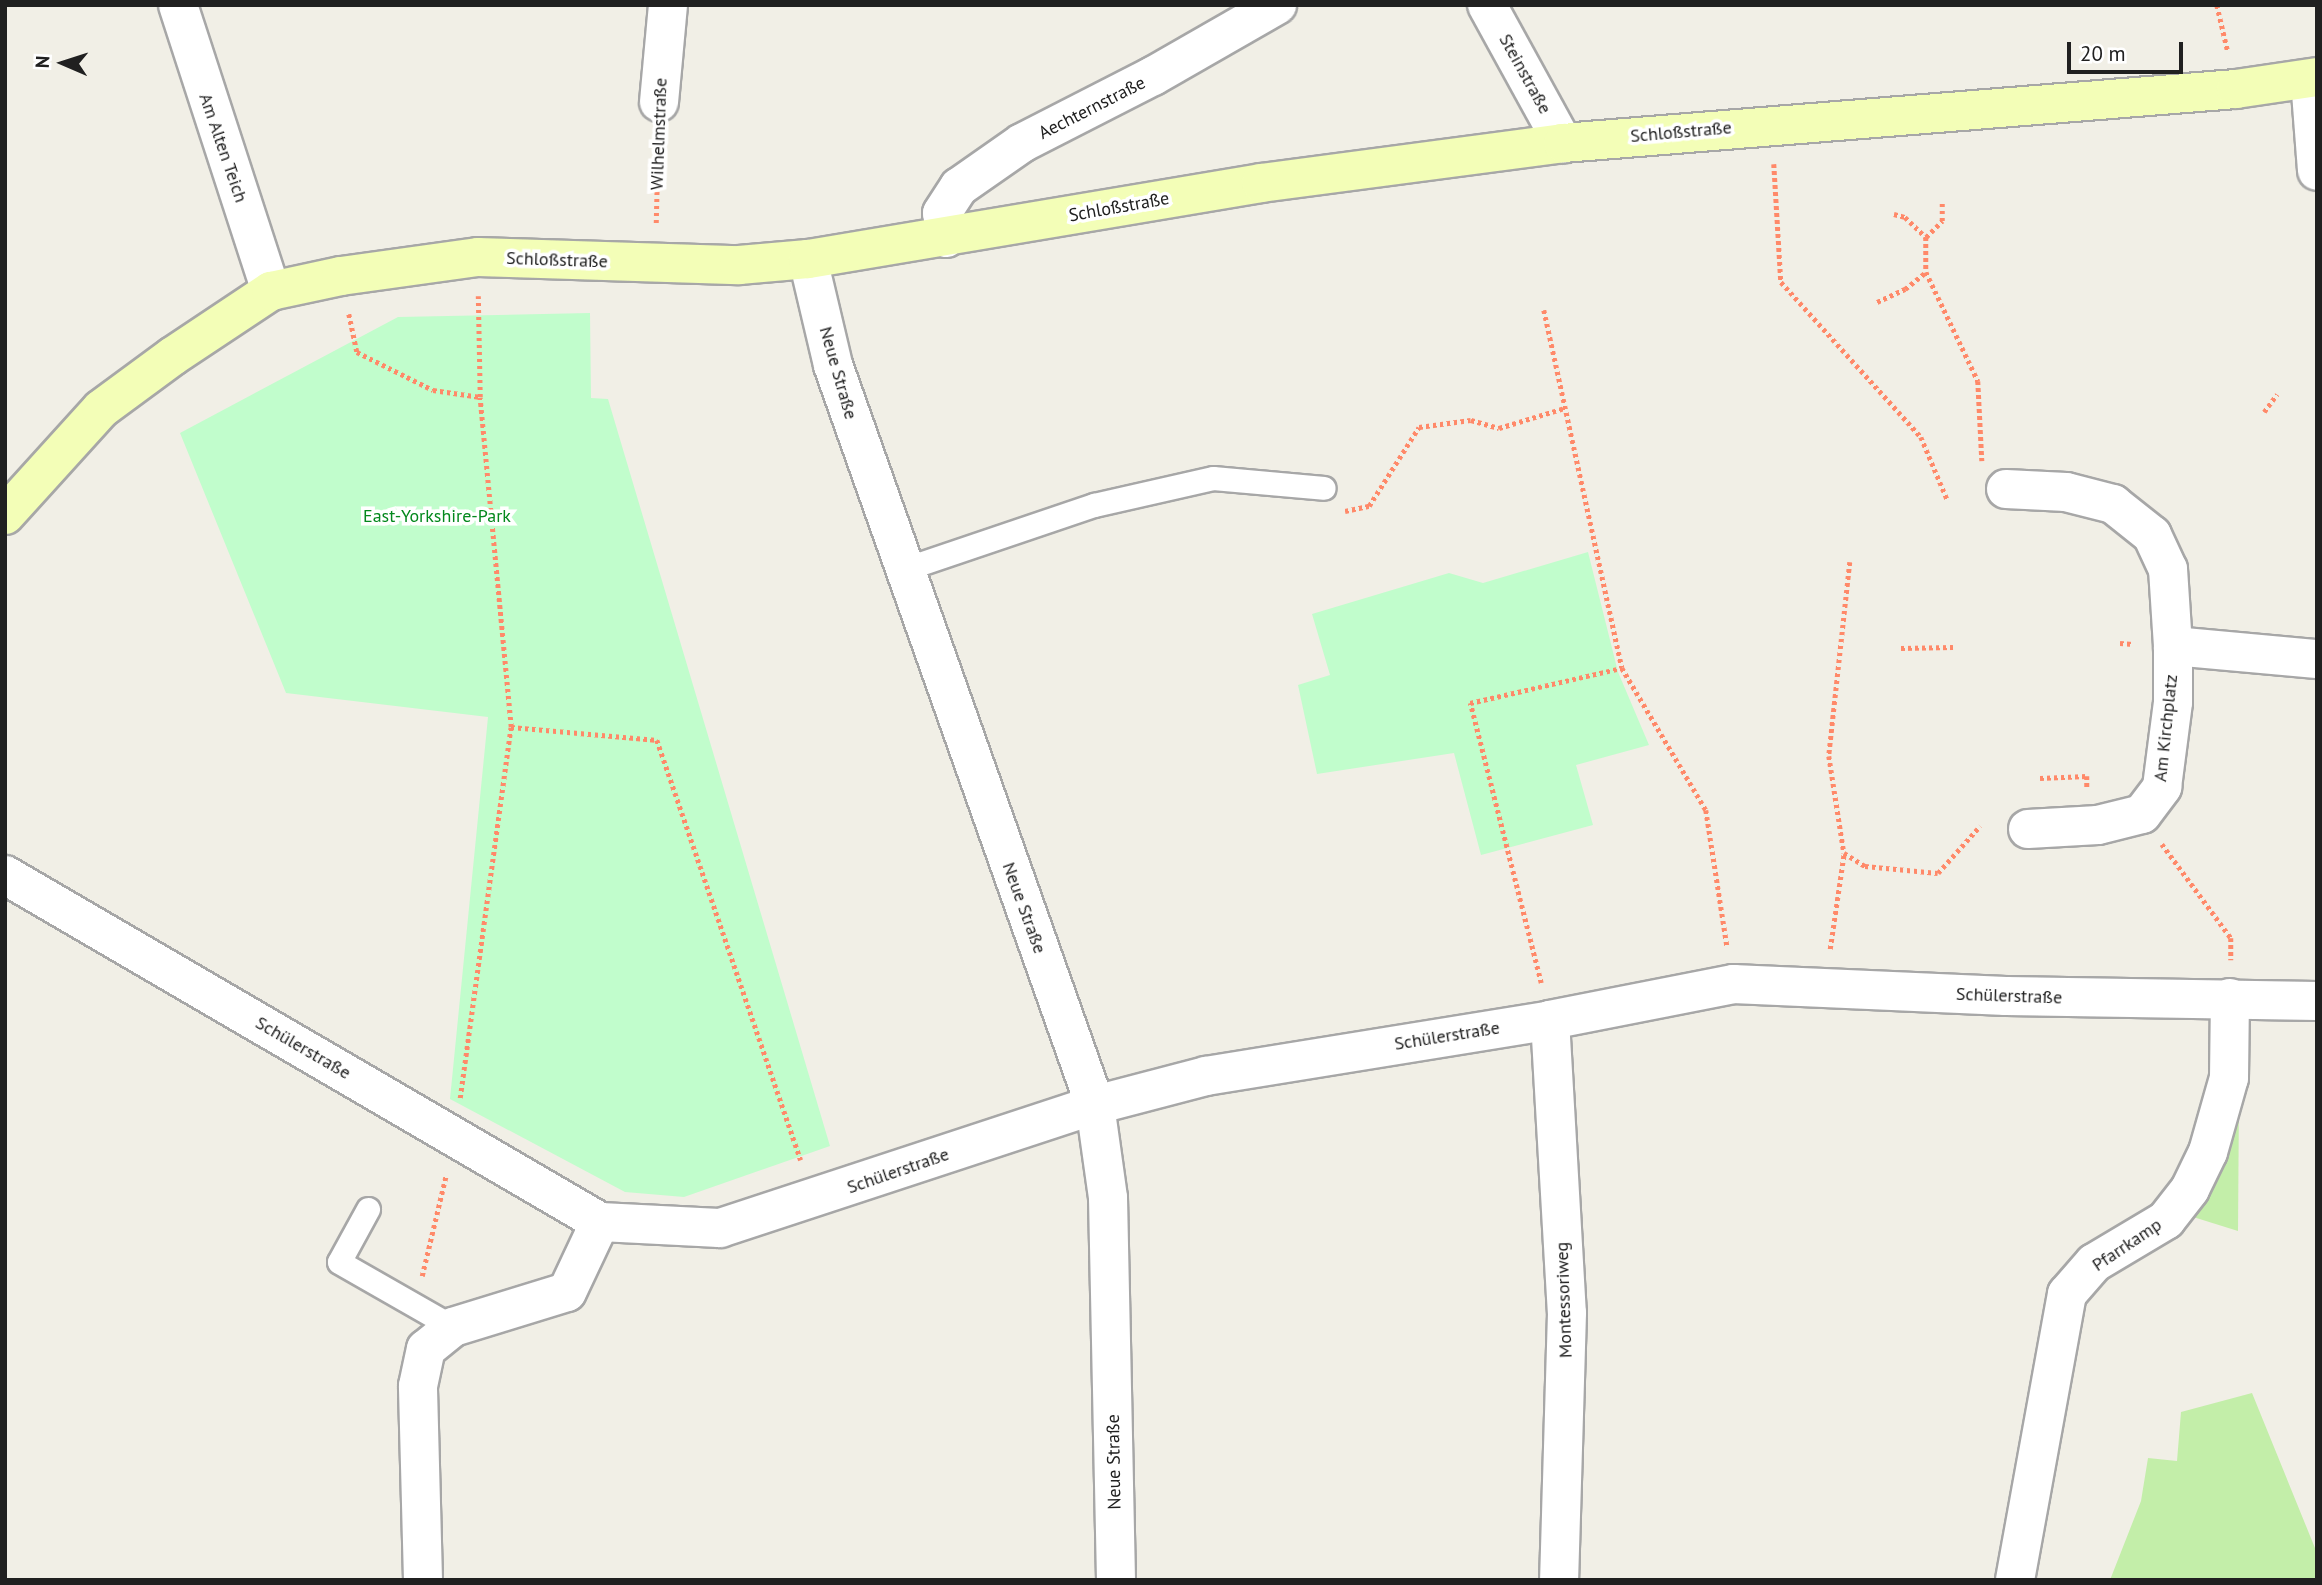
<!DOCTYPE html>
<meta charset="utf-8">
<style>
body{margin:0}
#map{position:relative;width:2322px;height:1585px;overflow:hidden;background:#f1efe6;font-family:"PT Sans",sans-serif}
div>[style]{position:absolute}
.grass>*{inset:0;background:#c3eea9}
.park>*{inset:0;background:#c1fdcc}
.path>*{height:4.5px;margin-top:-2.25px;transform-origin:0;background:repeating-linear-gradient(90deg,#ff8969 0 3.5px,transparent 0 7px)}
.roads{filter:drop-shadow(2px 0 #a7a7a7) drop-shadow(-2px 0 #a7a7a7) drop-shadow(0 2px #a7a7a7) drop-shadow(0 -2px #a7a7a7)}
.lane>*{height:23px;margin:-11.5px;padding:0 11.5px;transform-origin:11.5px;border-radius:11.5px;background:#fff}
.street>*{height:38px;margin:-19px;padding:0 19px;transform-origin:19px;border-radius:19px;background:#fff}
.secondary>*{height:38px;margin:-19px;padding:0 19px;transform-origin:19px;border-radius:19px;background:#f3feb7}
span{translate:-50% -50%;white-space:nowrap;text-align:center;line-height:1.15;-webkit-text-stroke:7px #fff;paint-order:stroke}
.street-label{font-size:18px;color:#202020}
.park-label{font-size:18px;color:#04881d}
.frame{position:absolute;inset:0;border:7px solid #202020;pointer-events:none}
.north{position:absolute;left:28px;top:28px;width:70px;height:70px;-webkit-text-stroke:5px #fff;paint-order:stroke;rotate:273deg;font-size:19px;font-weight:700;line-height:28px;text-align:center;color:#202020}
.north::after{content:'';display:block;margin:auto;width:24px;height:32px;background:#202020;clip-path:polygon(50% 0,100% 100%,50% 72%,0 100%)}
.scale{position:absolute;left:2067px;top:42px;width:116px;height:32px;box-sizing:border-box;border:4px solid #202020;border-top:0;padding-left:9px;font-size:21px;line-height:24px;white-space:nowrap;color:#202020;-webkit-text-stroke:5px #fff;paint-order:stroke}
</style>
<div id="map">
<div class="grass">
<i style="clip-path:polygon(2239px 1093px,2238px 1231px,2190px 1216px)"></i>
<i style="clip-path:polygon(2252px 1393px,2317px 1553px,2317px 1580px,2110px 1580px,2141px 1501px,2148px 1458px,2177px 1461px,2181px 1412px)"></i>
</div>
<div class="park">
<i style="clip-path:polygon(590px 313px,591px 398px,608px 399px,830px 1146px,684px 1197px,625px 1192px,450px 1099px,488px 717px,286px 693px,180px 433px,398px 317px)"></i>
<i style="clip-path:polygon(1588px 552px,1618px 672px,1649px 745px,1576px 765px,1593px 825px,1481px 855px,1454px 753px,1317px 774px,1298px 685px,1330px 675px,1312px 614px,1449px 573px,1483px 583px)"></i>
</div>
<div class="path">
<i style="left:2217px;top:5px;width:48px;rotate:76.8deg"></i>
<i style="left:1774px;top:164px;width:118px;rotate:86.6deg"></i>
<i style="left:1781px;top:282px;width:209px;rotate:47.9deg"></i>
<i style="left:1921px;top:437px;width:67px;rotate:67.2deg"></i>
<i style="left:1894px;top:214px;width:11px;rotate:15deg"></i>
<i style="left:1905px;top:217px;width:29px;rotate:44deg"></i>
<i style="left:1926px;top:237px;width:35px;rotate:90deg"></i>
<i style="left:1926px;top:272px;width:121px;rotate:64.5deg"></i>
<i style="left:1978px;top:381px;width:80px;rotate:87.1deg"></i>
<i style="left:656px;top:223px;width:82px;rotate:-88.6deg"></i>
<i style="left:1926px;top:237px;width:23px;rotate:-45deg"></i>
<i style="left:1942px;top:221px;width:21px;rotate:-90deg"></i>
<i style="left:1877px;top:302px;width:31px;rotate:-25deg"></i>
<i style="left:1905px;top:289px;width:27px;rotate:-39deg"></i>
<i style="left:1544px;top:310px;width:366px;rotate:77.7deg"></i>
<i style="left:1622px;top:668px;width:165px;rotate:59.4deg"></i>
<i style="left:1706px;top:810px;width:137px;rotate:81.2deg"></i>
<i style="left:349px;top:314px;width:39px;rotate:78deg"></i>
<i style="left:357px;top:352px;width:85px;rotate:26.6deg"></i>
<i style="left:433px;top:390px;width:48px;rotate:8.5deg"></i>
<i style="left:2264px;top:412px;width:22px;rotate:-54deg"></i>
<i style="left:1345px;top:511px;width:25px;rotate:-12deg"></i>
<i style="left:1369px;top:506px;width:93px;rotate:-57.7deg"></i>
<i style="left:1419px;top:427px;width:52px;rotate:-7.7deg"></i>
<i style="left:1471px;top:420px;width:29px;rotate:16deg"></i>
<i style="left:1499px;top:428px;width:69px;rotate:-16.9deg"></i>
<i style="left:1850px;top:562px;width:195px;rotate:96.2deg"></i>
<i style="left:1829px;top:756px;width:98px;rotate:81.2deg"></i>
<i style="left:1844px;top:853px;width:25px;rotate:32deg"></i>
<i style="left:1865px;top:866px;width:73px;rotate:5.5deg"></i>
<i style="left:1938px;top:873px;width:63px;rotate:-48.2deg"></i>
<i style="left:2120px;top:643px;width:13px;rotate:4deg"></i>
<i style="left:1901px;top:648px;width:52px;rotate:-1.1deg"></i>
<i style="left:511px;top:727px;width:147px;rotate:5.1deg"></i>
<i style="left:657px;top:740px;width:444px;rotate:71.1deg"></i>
<i style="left:2040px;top:778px;width:47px;rotate:-2.4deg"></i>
<i style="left:2087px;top:776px;width:12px;rotate:90deg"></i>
<i style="left:2162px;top:844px;width:117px;rotate:53.7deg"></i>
<i style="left:2231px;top:938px;width:22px;rotate:90deg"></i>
<i style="left:1830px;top:949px;width:97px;rotate:-81.7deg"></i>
<i style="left:1541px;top:983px;width:289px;rotate:-104.2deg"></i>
<i style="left:1470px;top:703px;width:156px;rotate:-13deg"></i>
<i style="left:460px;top:1098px;width:374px;rotate:-82.2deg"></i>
<i style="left:511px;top:727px;width:331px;rotate:-95.4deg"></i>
<i style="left:480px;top:397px;width:101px;rotate:-91.1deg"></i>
<i style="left:422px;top:1276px;width:104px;rotate:-76.6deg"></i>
</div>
<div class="roads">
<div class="lane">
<i style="left:902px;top:570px;width:203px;rotate:-18.7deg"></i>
<i style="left:1094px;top:505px;width:122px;rotate:-12.8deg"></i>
<i style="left:1213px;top:478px;width:111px;rotate:5.1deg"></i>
<i style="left:368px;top:1209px;width:60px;rotate:118.7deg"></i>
<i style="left:339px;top:1262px;width:131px;rotate:29.7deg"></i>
</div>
<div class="street">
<i style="left:178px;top:5px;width:301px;rotate:72deg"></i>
<i style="left:1487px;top:5px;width:158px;rotate:61.2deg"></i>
<i style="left:2310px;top:79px;width:92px;rotate:85.6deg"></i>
<i style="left:659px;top:102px;width:97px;rotate:-84.7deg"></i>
<i style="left:946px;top:238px;width:25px;rotate:-99deg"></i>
<i style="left:942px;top:213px;width:31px;rotate:-57deg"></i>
<i style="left:959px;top:187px;width:77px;rotate:-34.9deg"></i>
<i style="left:1022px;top:143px;width:147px;rotate:-27.1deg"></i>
<i style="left:1153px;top:76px;width:143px;rotate:-29.8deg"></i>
<i style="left:808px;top:259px;width:109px;rotate:76.7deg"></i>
<i style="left:833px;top:365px;width:785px;rotate:70.5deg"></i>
<i style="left:1095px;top:1105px;width:94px;rotate:82deg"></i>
<i style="left:1108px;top:1198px;width:382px;rotate:88.8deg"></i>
<i style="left:2006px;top:489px;width:60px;rotate:2.9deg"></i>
<i style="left:2066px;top:492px;width:49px;rotate:14.3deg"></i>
<i style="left:2113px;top:504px;width:50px;rotate:38.5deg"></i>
<i style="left:2152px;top:535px;width:38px;rotate:65deg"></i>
<i style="left:2168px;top:569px;width:77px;rotate:86.3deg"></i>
<i style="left:2028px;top:829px;width:70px;rotate:-3.3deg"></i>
<i style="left:2098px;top:825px;width:45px;rotate:-14deg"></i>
<i style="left:2142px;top:814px;width:34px;rotate:-53deg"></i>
<i style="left:2162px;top:787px;width:86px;rotate:-82.6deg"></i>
<i style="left:2173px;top:702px;width:56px;rotate:-90deg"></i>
<i style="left:2173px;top:646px;width:145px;rotate:5.2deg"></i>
<i style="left:5px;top:875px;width:689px;rotate:30.25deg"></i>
<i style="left:600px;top:1222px;width:120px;rotate:2.9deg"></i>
<i style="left:720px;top:1228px;width:395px;rotate:-18.2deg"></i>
<i style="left:1095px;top:1105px;width:115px;rotate:-14.6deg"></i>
<i style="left:1206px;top:1076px;width:349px;rotate:-9.2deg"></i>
<i style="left:1550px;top:1020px;width:187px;rotate:-11.1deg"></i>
<i style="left:1733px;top:984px;width:273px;rotate:2.5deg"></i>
<i style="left:2006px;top:996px;width:311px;rotate:0.9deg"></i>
<i style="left:1550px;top:1020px;width:293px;rotate:86.7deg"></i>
<i style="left:1567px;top:1313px;width:267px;rotate:91.7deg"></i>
<i style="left:423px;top:1580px;width:194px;rotate:-91.5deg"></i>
<i style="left:418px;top:1386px;width:38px;rotate:-78deg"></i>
<i style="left:426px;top:1349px;width:35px;rotate:-39deg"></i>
<i style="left:453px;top:1327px;width:119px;rotate:-17.1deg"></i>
<i style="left:567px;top:1292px;width:77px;rotate:-64.8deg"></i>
<i style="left:2015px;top:1580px;width:291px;rotate:-79.7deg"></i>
<i style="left:2067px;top:1294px;width:41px;rotate:-48.9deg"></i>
<i style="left:2094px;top:1263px;width:84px;rotate:-30.8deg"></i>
<i style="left:2166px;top:1220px;width:39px;rotate:-52deg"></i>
<i style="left:2190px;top:1189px;width:41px;rotate:-64.1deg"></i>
<i style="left:2208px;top:1152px;width:77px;rotate:-74.2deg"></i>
<i style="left:2229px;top:1078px;width:80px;rotate:-89.3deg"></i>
</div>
<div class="secondary">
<i style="left:5px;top:515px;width:143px;rotate:-47.8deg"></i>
<i style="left:101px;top:409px;width:89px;rotate:-36.4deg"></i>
<i style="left:173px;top:356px;width:118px;rotate:-33.6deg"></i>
<i style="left:271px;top:291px;width:72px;rotate:-12.1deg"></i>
<i style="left:341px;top:276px;width:138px;rotate:-7.9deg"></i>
<i style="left:478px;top:257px;width:261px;rotate:1.8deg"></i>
<i style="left:739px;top:265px;width:69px;rotate:-5deg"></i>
<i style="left:808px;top:259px;width:459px;rotate:-9.5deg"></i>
<i style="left:1261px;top:183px;width:305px;rotate:-7.5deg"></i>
<i style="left:1563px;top:143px;width:675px;rotate:-4.59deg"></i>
<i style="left:2236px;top:89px;width:82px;rotate:-8.4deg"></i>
</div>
</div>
<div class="street-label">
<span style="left:1525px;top:74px;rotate:61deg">Steinstraße</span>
<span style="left:1092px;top:108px;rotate:-27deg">Aechternstraße</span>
<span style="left:1681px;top:132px;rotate:-5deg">Schloßstraße</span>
<span style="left:659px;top:134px;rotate:-88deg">Wilhelmstraße</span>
<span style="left:223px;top:148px;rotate:71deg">Am Alten Teich</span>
<span style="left:1119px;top:207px;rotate:-10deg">Schloßstraße</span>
<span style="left:557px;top:260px;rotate:2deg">Schloßstraße</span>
<span style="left:838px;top:373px;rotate:74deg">Neue Straße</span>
<span style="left:2166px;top:728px;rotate:-84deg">Am Kirchplatz</span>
<span style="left:1024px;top:908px;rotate:70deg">Neue Straße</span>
<span style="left:2009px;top:996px;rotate:2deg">Schülerstraße</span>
<span style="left:1447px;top:1036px;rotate:-9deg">Schülerstraße</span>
<span style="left:303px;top:1048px;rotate:30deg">Schülerstraße</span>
<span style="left:898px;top:1171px;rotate:-19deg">Schülerstraße</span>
<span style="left:2127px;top:1245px;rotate:-34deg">Pfarrkamp</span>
<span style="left:1564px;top:1300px;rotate:-92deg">Montessoriweg</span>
<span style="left:1114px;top:1462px;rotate:-91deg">Neue Straße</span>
</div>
<div class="park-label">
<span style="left:437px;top:516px">East-Yorkshire-Park</span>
</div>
<div class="frame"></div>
<div class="north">N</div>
<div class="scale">20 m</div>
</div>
